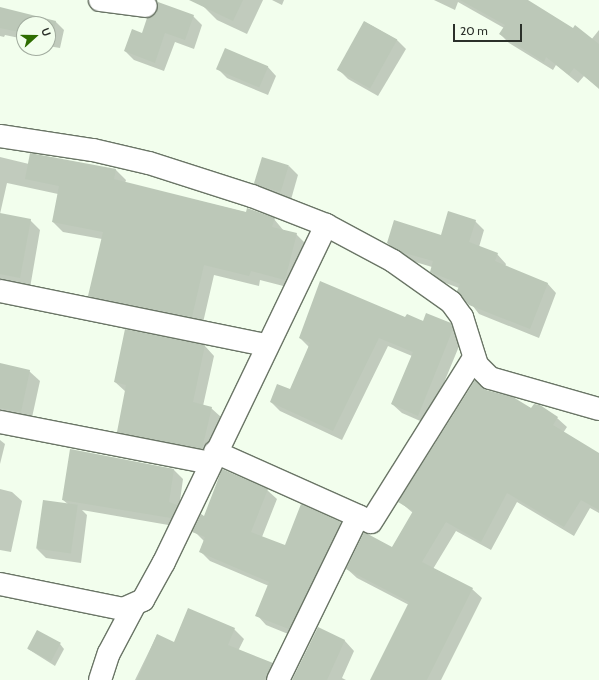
<!DOCTYPE html>
<style>
body{margin:0}
#map{position:relative;width:599px;height:680px;overflow:hidden;background:#f2feed;font-family:Cabin,sans-serif}
div>[style]{position:absolute}
.shadow>*{inset:0;background:#0003}
.building>*{inset:0;background:#bcc8b8;transform-origin:0 0}
.roads{filter:drop-shadow(1px 0 #6a7566) drop-shadow(-1px 0 #6a7566) drop-shadow(0 1px #6a7566) drop-shadow(0 -1px #6a7566)}
.minor>*{height:22px;margin:-11px;padding:0 11px;transform-origin:11px;border-radius:11px;background:#fff}
span{translate:-50% -50%;white-space:nowrap;text-align:center;line-height:1.15;-webkit-text-stroke:3px #f2feed;paint-order:stroke}
.north{position:absolute;left:16px;top:16px;width:40px;height:40px;box-sizing:border-box;background:#f2feed;border:1px solid #a2ac9f;border-radius:50%;rotate:69deg;font-size:11px;font-weight:700;line-height:16px;text-align:center;color:#2b302a}
.north::after{content:'';display:block;margin:auto;width:14px;height:18px;background:#2e6d00;clip-path:polygon(50% 0,100% 100%,50% 72%,0 100%)}
.scale{position:absolute;left:453px;top:24px;width:69px;height:18px;box-sizing:border-box;border:2px solid #2b302a;border-top:0;padding-left:5px;font-size:12px;line-height:14px;white-space:nowrap;color:#2b302a;-webkit-text-stroke:3px #f2feed;paint-order:stroke}
</style>
<div id="map">
<div class="shadow">
<i style="clip-path:polygon(206px 0,263px 0,247px 34px,217px 20px,203px 6px)"></i>
<i style="clip-path:polygon(272px 0,284px 0,282px 5px)"></i>
<i style="clip-path:polygon(434px 0,526px 0,591px 40px,599px 30px,599px 89px,584px 76px,578px 83px,556px 65px,553px 70px,509px 43px,500px 34px,504px 28px,458px 2px,455px 10px)"></i>
<i style="clip-path:polygon(0 9px,56px 22px,64px 30px,60px 48px,48px 46px,48px 24px,24px 24px,24px 39px,5px 35px,4px 37px,0 36px)"></i>
<i style="clip-path:polygon(193px 16px,202px 25px,194px 49px,175px 42px,164px 71px,134px 60px,125px 51px,143px 34px)"></i>
<i style="clip-path:polygon(365px 22px,397px 40px,406px 49px,378px 96px,348px 79px,339px 70px)"></i>
<i style="clip-path:polygon(267px 66px,276px 76px,268px 95px,227px 78px,218px 69px)"></i>
<i style="clip-path:polygon(0 157px,29px 164px,116px 170px,126px 180px,125px 183px,274px 219px,284px 231px,296px 234px,306px 244px,295px 289px,260px 280px,259px 286px,214px 275px,202px 327px,99px 306px,89px 296px,102px 239px,63px 232px,53px 222px,58px 194px,7px 183px,0 214px,30px 220px,40px 230px,30px 288px,0 282px)"></i>
<i style="clip-path:polygon(289px 166px,298px 175px,290px 203px,265px 193px,255px 183px)"></i>
<i style="clip-path:polygon(475px 221px,484px 230px,479px 247px,497px 254px,506px 264px,505px 267px,547px 283px,556px 293px,539px 338px,479px 314px,459px 288px,440px 281px,431px 272px,432px 267px,412px 261px,397px 253px,388px 243px,442px 236px)"></i>
<i style="clip-path:polygon(406px 319px,450px 324px,462px 339px,427px 424px,402px 413px,392px 404px,412px 356px,388px 346px,342px 440px,280px 411px,271px 402px,290px 391px,309px 347px,300px 338px)"></i>
<i style="clip-path:polygon(126px 330px,205px 346px,214px 356px,203px 406px,211px 408px,221px 417px,211px 457px,127px 441px,118px 432px,126px 392px,115px 382px)"></i>
<i style="clip-path:polygon(0 364px,29px 371px,40px 381px,31px 422px,0 426px)"></i>
<i style="clip-path:polygon(486px 391px,557px 418px,567px 427px,563px 433px,599px 454px,599px 513px,590px 508px,574px 536px,517px 502px,491px 550px,456px 531px,433px 569px,472px 589px,482px 598px,441px 680px,371px 680px,409px 605px,357px 578px,347px 569px,392px 548px,413px 513px,400px 502px)"></i>
<i style="clip-path:polygon(0 440px,5px 444px,0 464px)"></i>
<i style="clip-path:polygon(71px 450px,174px 470px,183px 479px,179px 508px,180px 527px,82px 510px,87px 515px,81px 563px,46px 558px,37px 549px,69px 505px,63px 500px)"></i>
<i style="clip-path:polygon(0 489px,12px 492px,22px 501px,11px 552px,0 550px)"></i>
<i style="clip-path:polygon(267px 490px,277px 499px,262px 537px,285px 547px,341px 523px,350px 532px,298px 638px,266px 625px,257px 615px,269px 586px,210px 561px,200px 551px,204px 541px,194px 531px,204px 517px)"></i>
<i style="clip-path:polygon(234px 629px,244px 639px,238px 651px,272px 664px,281px 673px,279px 680px,135px 680px,157px 635px,174px 643px)"></i>
<i style="clip-path:polygon(318px 629px,345px 641px,354px 651px,342px 678px,346px 680px,293px 680px)"></i>
<i style="clip-path:polygon(60px 644px,64px 649px,55px 666px,28px 649px)"></i>
</div>
<div class="building">
<i style="clip-path:polygon(189px 0,243px 0,233px 21px)"></i>
<i style="clip-path:polygon(460px 0,528px 0,573px 28px,575px 25px,599px 44px,599px 88px,574px 68px,569px 75px,546px 57px,544px 62px,499px 34px,505px 25px)"></i>
<i style="clip-path:polygon(158px 2px,194px 15px,185px 40px,165px 33px,155px 63px,124px 51px,132px 29px,142px 33px,147px 18px,156px 13px)"></i>
<i style="clip-path:polygon(0 7px,56px 21px,52px 40px,48px 39px,48px 24px,24px 24px,24px 33px,0 28px)"></i>
<i style="left:364px;top:21px;width:38px;height:56px;rotate:29deg"></i>
<i style="left:225px;top:48px;width:47px;height:23px;rotate:23deg"></i>
<i style="clip-path:polygon(30px 153px,116px 169px,114px 179px,246px 212px,247px 208px,275px 218px,272px 227px,297px 233px,285px 280px,251px 271px,249px 276px,204px 265px,192px 317px,88px 296px,103px 232px,52px 222px,59px 186px,25px 179px)"></i>
<i style="left:262px;top:157px;width:28px;height:28px;rotate:17deg"></i>
<i style="clip-path:polygon(448px 211px,476px 220px,469px 242px,498px 253px,495px 261px,548px 283px,530px 329px,469px 305px,457px 291px,460px 284px,430px 272px,433px 261px,401px 252px,387px 243px,394px 220px,441px 235px)"></i>
<i style="clip-path:polygon(0 213px,31px 219px,20px 278px,0 274px)"></i>
<i style="clip-path:polygon(320px 281px,405px 317px,407px 314px,423px 321px,426px 313px,451px 323px,453px 329px,418px 416px,391px 404px,413px 352px,379px 338px,333px 431px,270px 402px,277px 384px,290px 389px,310px 343px,299px 338px)"></i>
<i style="clip-path:polygon(125px 329px,205px 345px,193px 402px,212px 407px,202px 449px,117px 432px,126px 385px,114px 382px)"></i>
<i style="clip-path:polygon(0 363px,30px 370px,21px 412px,0 408px)"></i>
<i style="clip-path:polygon(475px 380px,486px 390px,513px 397px,531px 408px,534px 404px,540px 405px,558px 417px,553px 425px,599px 453px,599px 510px,581px 500px,564px 527px,507px 493px,481px 542px,446px 522px,422px 562px,473px 588px,427px 680px,370px 680px,409px 602px,346px 569px,364px 532px,392px 547px,413px 511px,398px 502px)"></i>
<i style="clip-path:polygon(70px 449px,174px 469px,169px 502px,177px 505px,171px 518px,62px 500px)"></i>
<i style="clip-path:polygon(222px 469px,268px 489px,251px 532px,285px 545px,301px 504px,341px 522px,289px 629px,255px 616px,269px 582px,199px 552px,205px 537px,192px 532px,201px 514px,204px 516px)"></i>
<i style="left:43px;top:500px;width:35px;height:49px;rotate:8deg"></i>
<i style="clip-path:polygon(188px 608px,235px 628px,228px 645px,273px 663px,266px 680px,137px 680px,157px 634px,174px 642px)"></i>
<i style="clip-path:polygon(318px 627px,345px 640px,327px 680px,292px 680px)"></i>
<i style="left:37px;top:630px;width:27px;height:21px;rotate:28deg"></i>
</div>
<div class="roads">
<div class="minor">
<i style="left:100px;top:0;width:46px;rotate:7.4deg"></i>
<i style="left:0;top:136px;width:94px;rotate:8.6deg"></i>
<i style="left:93px;top:150px;width:57px;rotate:13.1deg"></i>
<i style="left:149px;top:163px;width:108px;rotate:17.8deg"></i>
<i style="left:252px;top:196px;width:79px;rotate:21.4deg"></i>
<i style="left:326px;top:225px;width:76px;rotate:28.2deg"></i>
<i style="left:393px;top:261px;width:71px;rotate:35.3deg"></i>
<i style="left:451px;top:302px;width:19px;rotate:54deg"></i>
<i style="left:462px;top:317px;width:50px;rotate:72.6deg"></i>
<i style="left:477px;top:365px;width:18px;rotate:45deg"></i>
<i style="left:490px;top:378px;width:113px;rotate:15.9deg"></i>
<i style="left:0;top:291px;width:271px;rotate:11.5deg"></i>
<i style="left:0;top:422px;width:214px;rotate:11deg"></i>
<i style="left:215px;top:452px;width:157px;rotate:24.1deg"></i>
<i style="left:0;top:584px;width:126px;rotate:11.5deg"></i>
<i style="left:123px;top:609px;width:22px;rotate:-24deg"></i>
<i style="left:143px;top:600px;width:43px;rotate:-61.1deg"></i>
<i style="left:164px;top:562px;width:374px;rotate:-64.3deg"></i>
<i style="left:100px;top:680px;width:28px;rotate:-72deg"></i>
<i style="left:109px;top:653px;width:53px;rotate:-62deg"></i>
<i style="left:278px;top:680px;width:182px;rotate:-64deg"></i>
<i style="left:358px;top:516px;width:14px;rotate:25deg"></i>
<i style="left:371px;top:522px;width:194px;rotate:-57.9deg"></i>
</div>
</div>
<div class="north">U</div>
<div class="scale">20 m</div>
</div>
